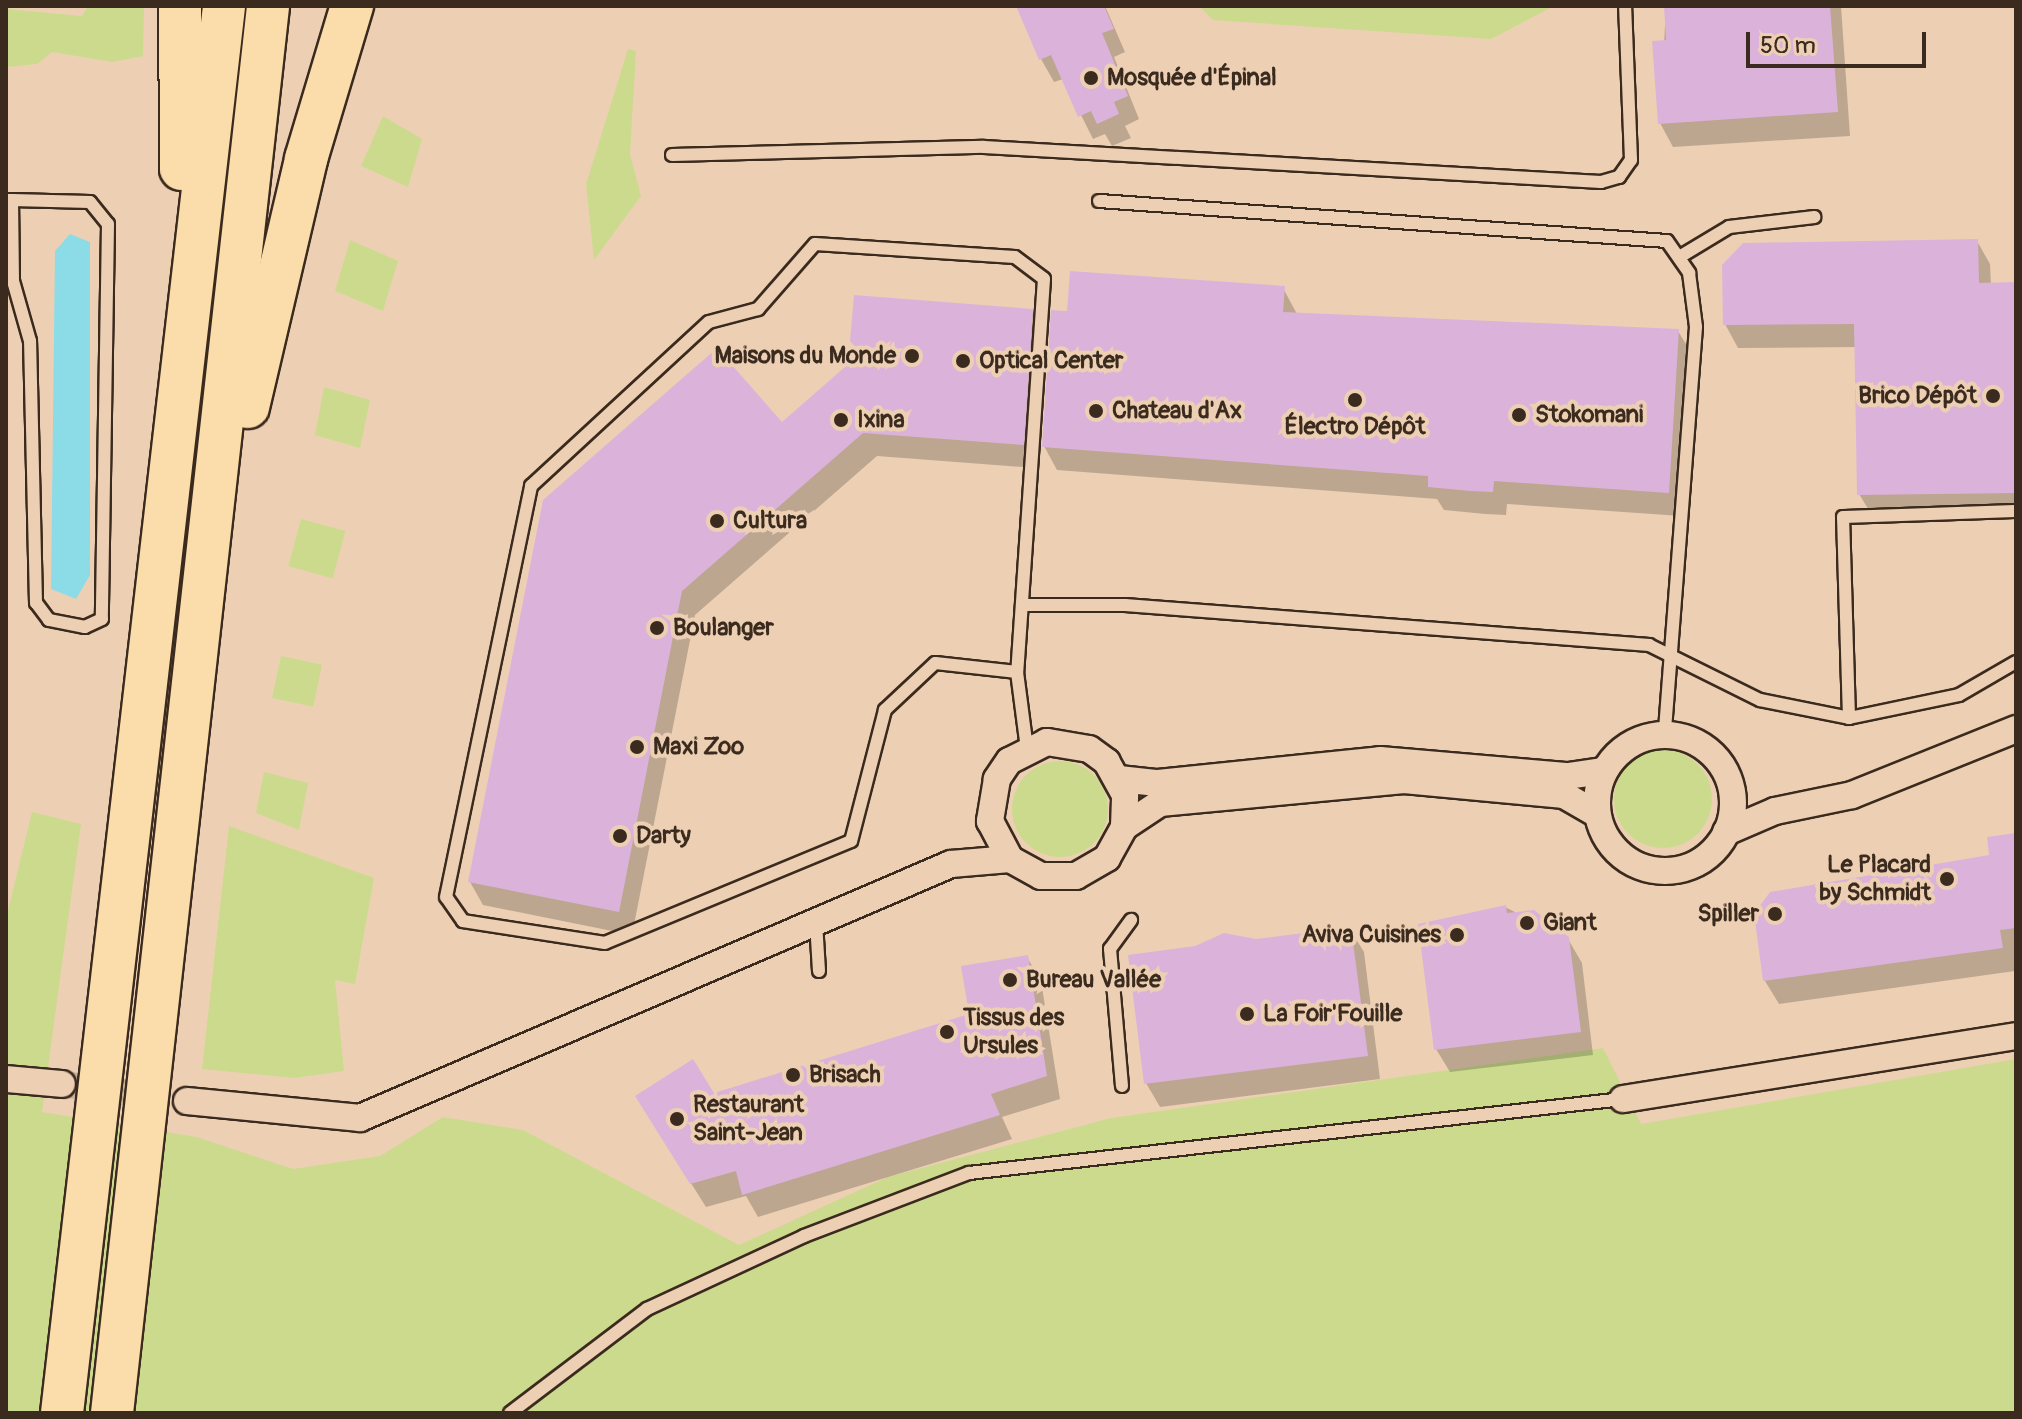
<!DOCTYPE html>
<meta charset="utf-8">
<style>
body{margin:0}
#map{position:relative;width:2022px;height:1419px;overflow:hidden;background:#edd0b4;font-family:Pangolin,sans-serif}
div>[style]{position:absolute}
.green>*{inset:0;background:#ccda8e;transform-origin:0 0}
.round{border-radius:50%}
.water>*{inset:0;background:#8cdce7}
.shadow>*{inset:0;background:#0003}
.building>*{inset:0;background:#dbb3da}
.minor-tunnel>*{height:26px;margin-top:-13px;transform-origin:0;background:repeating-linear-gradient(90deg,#c9af96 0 26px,transparent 0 39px)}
.roads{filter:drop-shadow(2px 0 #3b2a1e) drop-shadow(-2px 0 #3b2a1e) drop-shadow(0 2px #3b2a1e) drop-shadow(0 -2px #3b2a1e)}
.service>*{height:12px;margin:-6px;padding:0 6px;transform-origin:6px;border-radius:6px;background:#edd0b4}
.minor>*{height:26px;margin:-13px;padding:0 13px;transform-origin:13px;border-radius:13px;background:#edd0b4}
.minor>.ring{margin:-13px;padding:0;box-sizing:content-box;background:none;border:26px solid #edd0b4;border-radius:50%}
.trunk>*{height:42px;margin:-21px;padding:0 21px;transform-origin:21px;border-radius:21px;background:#fbddab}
.dots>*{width:22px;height:22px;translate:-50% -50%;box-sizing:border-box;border:4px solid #edd0b4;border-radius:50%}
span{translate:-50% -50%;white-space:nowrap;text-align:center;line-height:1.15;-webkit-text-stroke:8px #edd0b4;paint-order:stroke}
.poi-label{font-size:24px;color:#3b2a1e;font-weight:700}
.left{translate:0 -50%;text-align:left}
.right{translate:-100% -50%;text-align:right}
.frame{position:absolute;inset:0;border:8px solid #3b2a1e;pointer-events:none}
.scale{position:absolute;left:1746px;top:32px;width:180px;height:36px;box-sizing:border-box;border:4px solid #3b2a1e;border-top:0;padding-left:10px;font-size:24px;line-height:28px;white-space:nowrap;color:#3b2a1e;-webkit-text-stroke:6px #edd0b4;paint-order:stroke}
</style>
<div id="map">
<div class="green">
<i style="clip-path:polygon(88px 6px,144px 6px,143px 56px,112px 62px,52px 52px,37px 64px,6px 67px,6px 9px,82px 16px)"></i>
<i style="clip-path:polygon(1199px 6px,1554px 6px,1491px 39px,1213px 20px)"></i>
<i style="clip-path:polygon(628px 49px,636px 51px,630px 154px,641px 196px,594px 260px,586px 184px)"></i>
<i style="clip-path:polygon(383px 116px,422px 139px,408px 187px,361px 166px)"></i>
<i style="clip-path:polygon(350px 240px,398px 261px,383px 311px,335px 291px)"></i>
<i style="clip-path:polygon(324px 387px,370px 400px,360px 448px,315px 435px)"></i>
<i style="left:301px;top:519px;width:46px;height:49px;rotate:15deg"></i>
<i style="left:281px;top:656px;width:42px;height:43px;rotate:12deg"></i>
<i class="round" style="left:1614px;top:750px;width:98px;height:98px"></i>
<i class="round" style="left:1012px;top:761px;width:96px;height:96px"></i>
<i style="clip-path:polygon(264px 772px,308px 783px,299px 830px,256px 813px)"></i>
<i style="clip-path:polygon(32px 812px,81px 824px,42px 1112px,197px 1137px,293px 1169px,380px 1156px,443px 1117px,523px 1130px,739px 1245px,888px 1177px,1111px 1118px,1603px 1048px,1641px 1124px,2016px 1059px,2016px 1413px,6px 1413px,6px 919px)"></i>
<i style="clip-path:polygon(229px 826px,374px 878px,355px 984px,335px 980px,344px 1071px,294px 1078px,202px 1069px)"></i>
</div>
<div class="water">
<i style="clip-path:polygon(70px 234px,90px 242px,90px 575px,76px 599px,51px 589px,55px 251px)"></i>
</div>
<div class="shadow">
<i style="clip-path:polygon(1018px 6px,1105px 6px,1125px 52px,1114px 57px,1139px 119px,1125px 126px,1131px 138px,1112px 146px,1105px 134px,1093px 139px,1063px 79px,1054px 82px,1041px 59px)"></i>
<i style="clip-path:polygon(1666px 6px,1841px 6px,1850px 136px,1673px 147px,1660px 123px)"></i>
<i style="clip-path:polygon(1977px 241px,1990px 264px,1991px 285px,2016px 284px,2016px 515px,1873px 517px,1859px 494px,1857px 347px,1738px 348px,1725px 324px)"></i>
<i style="clip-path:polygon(1283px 288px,1297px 314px,1678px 331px,1692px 354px,1681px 516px,1507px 504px,1506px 515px,1485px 514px,1444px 510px,1437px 499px,1057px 470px,1044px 446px,1069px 313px)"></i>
<i style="clip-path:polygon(1032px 311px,1045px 334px,1036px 468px,877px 456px,695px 615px,632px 935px,483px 905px,470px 882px,782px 425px,861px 356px,852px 340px)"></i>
<i style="clip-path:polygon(2016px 835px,2015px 971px,1779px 1004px,1765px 981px,1756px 915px,1991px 857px)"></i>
<i style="clip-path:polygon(1505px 907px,1568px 939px,1582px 963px,1593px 1055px,1450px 1072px,1436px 1049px)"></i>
<i style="clip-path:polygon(1350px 929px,1364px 952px,1380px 1079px,1160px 1107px,1146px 1083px,1195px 948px)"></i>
<i style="clip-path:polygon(1027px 957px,1041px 981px,1060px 1099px,1002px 1117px,1012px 1139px,758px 1217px,746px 1196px,706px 1207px,651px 1120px,971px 1016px)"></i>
</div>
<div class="building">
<i style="clip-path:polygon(1016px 6px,1104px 6px,1114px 29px,1102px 33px,1128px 96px,1114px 102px,1119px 114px,1097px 124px,1091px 111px,1078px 117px,1051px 55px,1039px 60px)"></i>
<i style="clip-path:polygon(1664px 6px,1830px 6px,1838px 112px,1658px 124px,1652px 41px,1666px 40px)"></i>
<i style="clip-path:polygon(1978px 239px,1979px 283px,2016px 282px,2016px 493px,1857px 495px,1854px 324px,1723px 325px,1722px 265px,1743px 243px)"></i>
<i style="clip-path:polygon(1070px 271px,1285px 286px,1283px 312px,1679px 329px,1669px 493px,1494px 481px,1493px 492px,1471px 491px,1428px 487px,1428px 476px,1042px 447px,1051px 310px,1067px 311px)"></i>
<i style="clip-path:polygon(854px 295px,1033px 309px,1024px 445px,863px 433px,682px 591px,619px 912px,468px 882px,543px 500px,717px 348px,782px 422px,861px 353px,850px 341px)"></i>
<i style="clip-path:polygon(2016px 833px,2016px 928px,2000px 930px,2003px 948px,1763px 981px,1754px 914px,1770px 892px,1989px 855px,1987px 837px)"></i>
<i style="clip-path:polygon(1506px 905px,1507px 913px,1534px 910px,1569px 937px,1581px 1032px,1434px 1050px,1418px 924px)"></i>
<i style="clip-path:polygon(1351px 927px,1368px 1056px,1144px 1084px,1128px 955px,1195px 946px,1224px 933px,1256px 939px)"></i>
<i style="clip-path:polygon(1028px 955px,1047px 1076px,991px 1094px,1000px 1115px,742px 1195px,736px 1171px,690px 1184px,635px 1096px,693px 1059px,714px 1093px,969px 1014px,961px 966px)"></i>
</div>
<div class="minor-tunnel">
<i style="left:62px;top:1084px;width:126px;rotate:7.7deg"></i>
</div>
<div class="roads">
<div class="service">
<i style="left:672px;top:155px;width:312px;rotate:-1.5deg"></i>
<i style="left:984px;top:147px;width:618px;rotate:3.25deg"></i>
<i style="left:1601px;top:182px;width:19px;rotate:-16deg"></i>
<i style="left:1619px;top:177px;width:21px;rotate:-55deg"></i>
<i style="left:1631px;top:160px;width:154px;rotate:-92.2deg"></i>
<i style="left:6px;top:200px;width:6px"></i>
<i style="left:12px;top:200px;width:78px;rotate:1.5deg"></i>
<i style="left:90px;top:202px;width:28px;rotate:51deg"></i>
<i style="left:108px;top:224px;width:395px;rotate:90.9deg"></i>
<i style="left:102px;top:619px;width:19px;rotate:155deg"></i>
<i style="left:85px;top:627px;width:37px;rotate:-169deg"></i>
<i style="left:49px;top:620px;width:21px;rotate:-127deg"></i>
<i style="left:36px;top:603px;width:262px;rotate:-91.3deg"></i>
<i style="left:30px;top:341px;width:62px;rotate:-105.8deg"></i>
<i style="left:13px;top:281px;width:81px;rotate:-90.7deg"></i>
<i style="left:1099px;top:201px;width:569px;rotate:4.03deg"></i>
<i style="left:1667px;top:241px;width:39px;rotate:55deg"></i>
<i style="left:1689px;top:273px;width:54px;rotate:82.6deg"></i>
<i style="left:1696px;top:327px;width:408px;rotate:94.4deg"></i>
<i style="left:1681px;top:256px;width:56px;rotate:-31.1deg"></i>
<i style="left:1729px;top:227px;width:86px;rotate:-6.7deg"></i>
<i style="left:1024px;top:605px;width:101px"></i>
<i style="left:1125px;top:605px;width:526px;rotate:4.37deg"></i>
<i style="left:1649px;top:645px;width:124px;rotate:26.4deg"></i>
<i style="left:1760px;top:700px;width:91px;rotate:11.4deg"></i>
<i style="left:1849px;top:718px;width:112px;rotate:-11.8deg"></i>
<i style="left:1959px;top:695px;width:66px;rotate:-30.1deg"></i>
<i style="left:1017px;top:672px;width:82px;rotate:-173.7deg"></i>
<i style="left:935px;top:663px;width:69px;rotate:136.8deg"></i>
<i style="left:885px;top:710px;width:135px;rotate:104.5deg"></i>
<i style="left:851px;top:841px;width:266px;rotate:157.5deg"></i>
<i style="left:605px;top:943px;width:144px;rotate:-171.2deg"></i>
<i style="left:463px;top:921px;width:29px;rotate:-125deg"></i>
<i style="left:446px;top:897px;width:420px;rotate:-78.3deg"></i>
<i style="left:531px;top:486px;width:242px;rotate:-42.7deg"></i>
<i style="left:709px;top:322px;width:51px;rotate:-14.9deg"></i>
<i style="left:758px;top:309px;width:86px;rotate:-48.8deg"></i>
<i style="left:815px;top:244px;width:200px;rotate:3.7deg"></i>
<i style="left:1015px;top:257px;width:36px;rotate:37deg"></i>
<i style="left:1044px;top:279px;width:394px;rotate:93.9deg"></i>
<i style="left:1017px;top:672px;width:78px;rotate:82.6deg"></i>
<i style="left:1849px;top:718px;width:201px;rotate:-91.7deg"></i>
<i style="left:1843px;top:517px;width:173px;rotate:-2deg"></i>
<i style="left:816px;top:922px;width:49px;rotate:86.5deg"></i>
<i style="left:1122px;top:1086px;width:138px;rotate:-95deg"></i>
<i style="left:1110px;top:949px;width:36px;rotate:-54deg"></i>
<i style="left:510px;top:1413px;width:172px;rotate:-37.2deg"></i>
<i style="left:647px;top:1309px;width:173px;rotate:-24.9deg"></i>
<i style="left:804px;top:1236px;width:177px;rotate:-20.9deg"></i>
<i style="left:969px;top:1173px;width:658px;rotate:-6.46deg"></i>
</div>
<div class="minor">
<i class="ring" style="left:1597px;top:735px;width:110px;height:110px"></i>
<i style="left:1119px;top:779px;width:39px;rotate:6deg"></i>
<i style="left:1158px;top:783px;width:223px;rotate:-5.9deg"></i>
<i style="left:1380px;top:760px;width:189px;rotate:4.9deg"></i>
<i style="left:1568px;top:776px;width:36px;rotate:-8deg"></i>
<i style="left:1124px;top:827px;width:43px;rotate:-33.7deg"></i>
<i style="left:1160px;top:803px;width:245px;rotate:-5.4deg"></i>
<i style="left:1404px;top:780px;width:161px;rotate:5.4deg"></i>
<i style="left:1564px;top:795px;width:38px;rotate:30deg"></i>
<i style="left:1726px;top:832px;width:53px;rotate:-23.2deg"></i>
<i style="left:1775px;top:811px;width:79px;rotate:-11.7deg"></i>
<i style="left:1852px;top:795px;width:177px;rotate:-21.9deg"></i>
<i style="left:6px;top:1079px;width:56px;rotate:5.1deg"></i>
<i style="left:1623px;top:1099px;width:398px;rotate:-9.1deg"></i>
<i style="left:187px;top:1101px;width:174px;rotate:5.6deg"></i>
<i style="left:360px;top:1118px;width:643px;rotate:-23.26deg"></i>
<i style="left:951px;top:864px;width:59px;rotate:-4.8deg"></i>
<i style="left:1010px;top:859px;width:35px;rotate:29deg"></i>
<i style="left:1041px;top:876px;width:35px"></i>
<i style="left:1076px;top:876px;width:36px;rotate:-30deg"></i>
<i style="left:1107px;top:858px;width:35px;rotate:-61deg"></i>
<i style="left:1124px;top:827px;width:32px;rotate:-88deg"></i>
<i style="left:1125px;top:795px;width:38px;rotate:-119deg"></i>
<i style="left:1107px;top:762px;width:22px;rotate:-144deg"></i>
<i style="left:1089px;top:749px;width:43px;rotate:-170.5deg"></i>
<i style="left:1047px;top:742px;width:42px;rotate:153.4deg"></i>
<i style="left:1009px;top:761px;width:22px;rotate:124deg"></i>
<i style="left:997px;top:779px;width:43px;rotate:99.5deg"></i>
<i style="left:990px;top:821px;width:43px;rotate:62.2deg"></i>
</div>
<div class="trunk">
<i style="left:180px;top:6px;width:163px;rotate:89.6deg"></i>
<i style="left:248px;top:407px;width:255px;rotate:-76.8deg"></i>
<i style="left:306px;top:159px;width:160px;rotate:-73.3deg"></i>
<i style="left:62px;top:1413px;width:1416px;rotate:-83.43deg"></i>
<i style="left:112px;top:1413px;width:1416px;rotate:-83.67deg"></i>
</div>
</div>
<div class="dots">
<i style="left:1091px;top:78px;background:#3b2a1e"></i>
<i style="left:912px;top:356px;background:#3b2a1e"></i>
<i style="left:963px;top:361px;background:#3b2a1e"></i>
<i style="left:1993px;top:396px;background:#3b2a1e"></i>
<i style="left:1355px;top:400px;background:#3b2a1e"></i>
<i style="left:1096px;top:411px;background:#3b2a1e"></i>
<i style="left:1519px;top:415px;background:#3b2a1e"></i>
<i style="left:841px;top:420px;background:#3b2a1e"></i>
<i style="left:717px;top:521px;background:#3b2a1e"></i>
<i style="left:657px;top:628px;background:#3b2a1e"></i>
<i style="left:637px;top:747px;background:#3b2a1e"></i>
<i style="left:620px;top:836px;background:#3b2a1e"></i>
<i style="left:1947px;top:879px;background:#3b2a1e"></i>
<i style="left:1775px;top:914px;background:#3b2a1e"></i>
<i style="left:1527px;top:923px;background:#3b2a1e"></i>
<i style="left:1457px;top:935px;background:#3b2a1e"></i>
<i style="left:1010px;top:980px;background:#3b2a1e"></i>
<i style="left:1247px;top:1014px;background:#3b2a1e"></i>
<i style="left:947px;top:1032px;background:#3b2a1e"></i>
<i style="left:793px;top:1075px;background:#3b2a1e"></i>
<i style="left:677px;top:1119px;background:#3b2a1e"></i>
</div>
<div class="poi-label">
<span class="left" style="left:1107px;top:78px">Mosquée d'Épinal</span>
<span class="right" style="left:896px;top:356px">Maisons du Monde</span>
<span class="left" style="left:979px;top:361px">Optical Center</span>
<span class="right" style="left:1977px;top:396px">Brico Dépôt</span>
<span class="left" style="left:1112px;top:411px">Chateau d'Ax</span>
<span class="left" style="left:1535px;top:415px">Stokomani</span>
<span class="left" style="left:857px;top:420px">Ixina</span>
<span style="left:1355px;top:427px">Électro Dépôt</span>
<span class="left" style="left:733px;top:521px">Cultura</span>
<span class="left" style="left:673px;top:628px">Boulanger</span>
<span class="left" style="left:653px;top:747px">Maxi Zoo</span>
<span class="left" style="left:636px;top:836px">Darty</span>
<span class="right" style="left:1931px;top:879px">Le Placard<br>by Schmidt</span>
<span class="right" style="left:1759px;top:914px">Spiller</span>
<span class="left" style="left:1543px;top:923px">Giant</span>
<span class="right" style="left:1441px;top:935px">Aviva Cuisines</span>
<span class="left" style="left:1026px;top:980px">Bureau Vallée</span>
<span class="left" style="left:1263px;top:1014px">La Foir'Fouille</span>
<span class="left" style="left:963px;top:1032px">Tissus des<br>Ursules</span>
<span class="left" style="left:809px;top:1075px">Brisach</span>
<span class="left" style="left:693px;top:1119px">Restaurant<br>Saint-Jean</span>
</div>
<div class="frame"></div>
<div class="scale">50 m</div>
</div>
